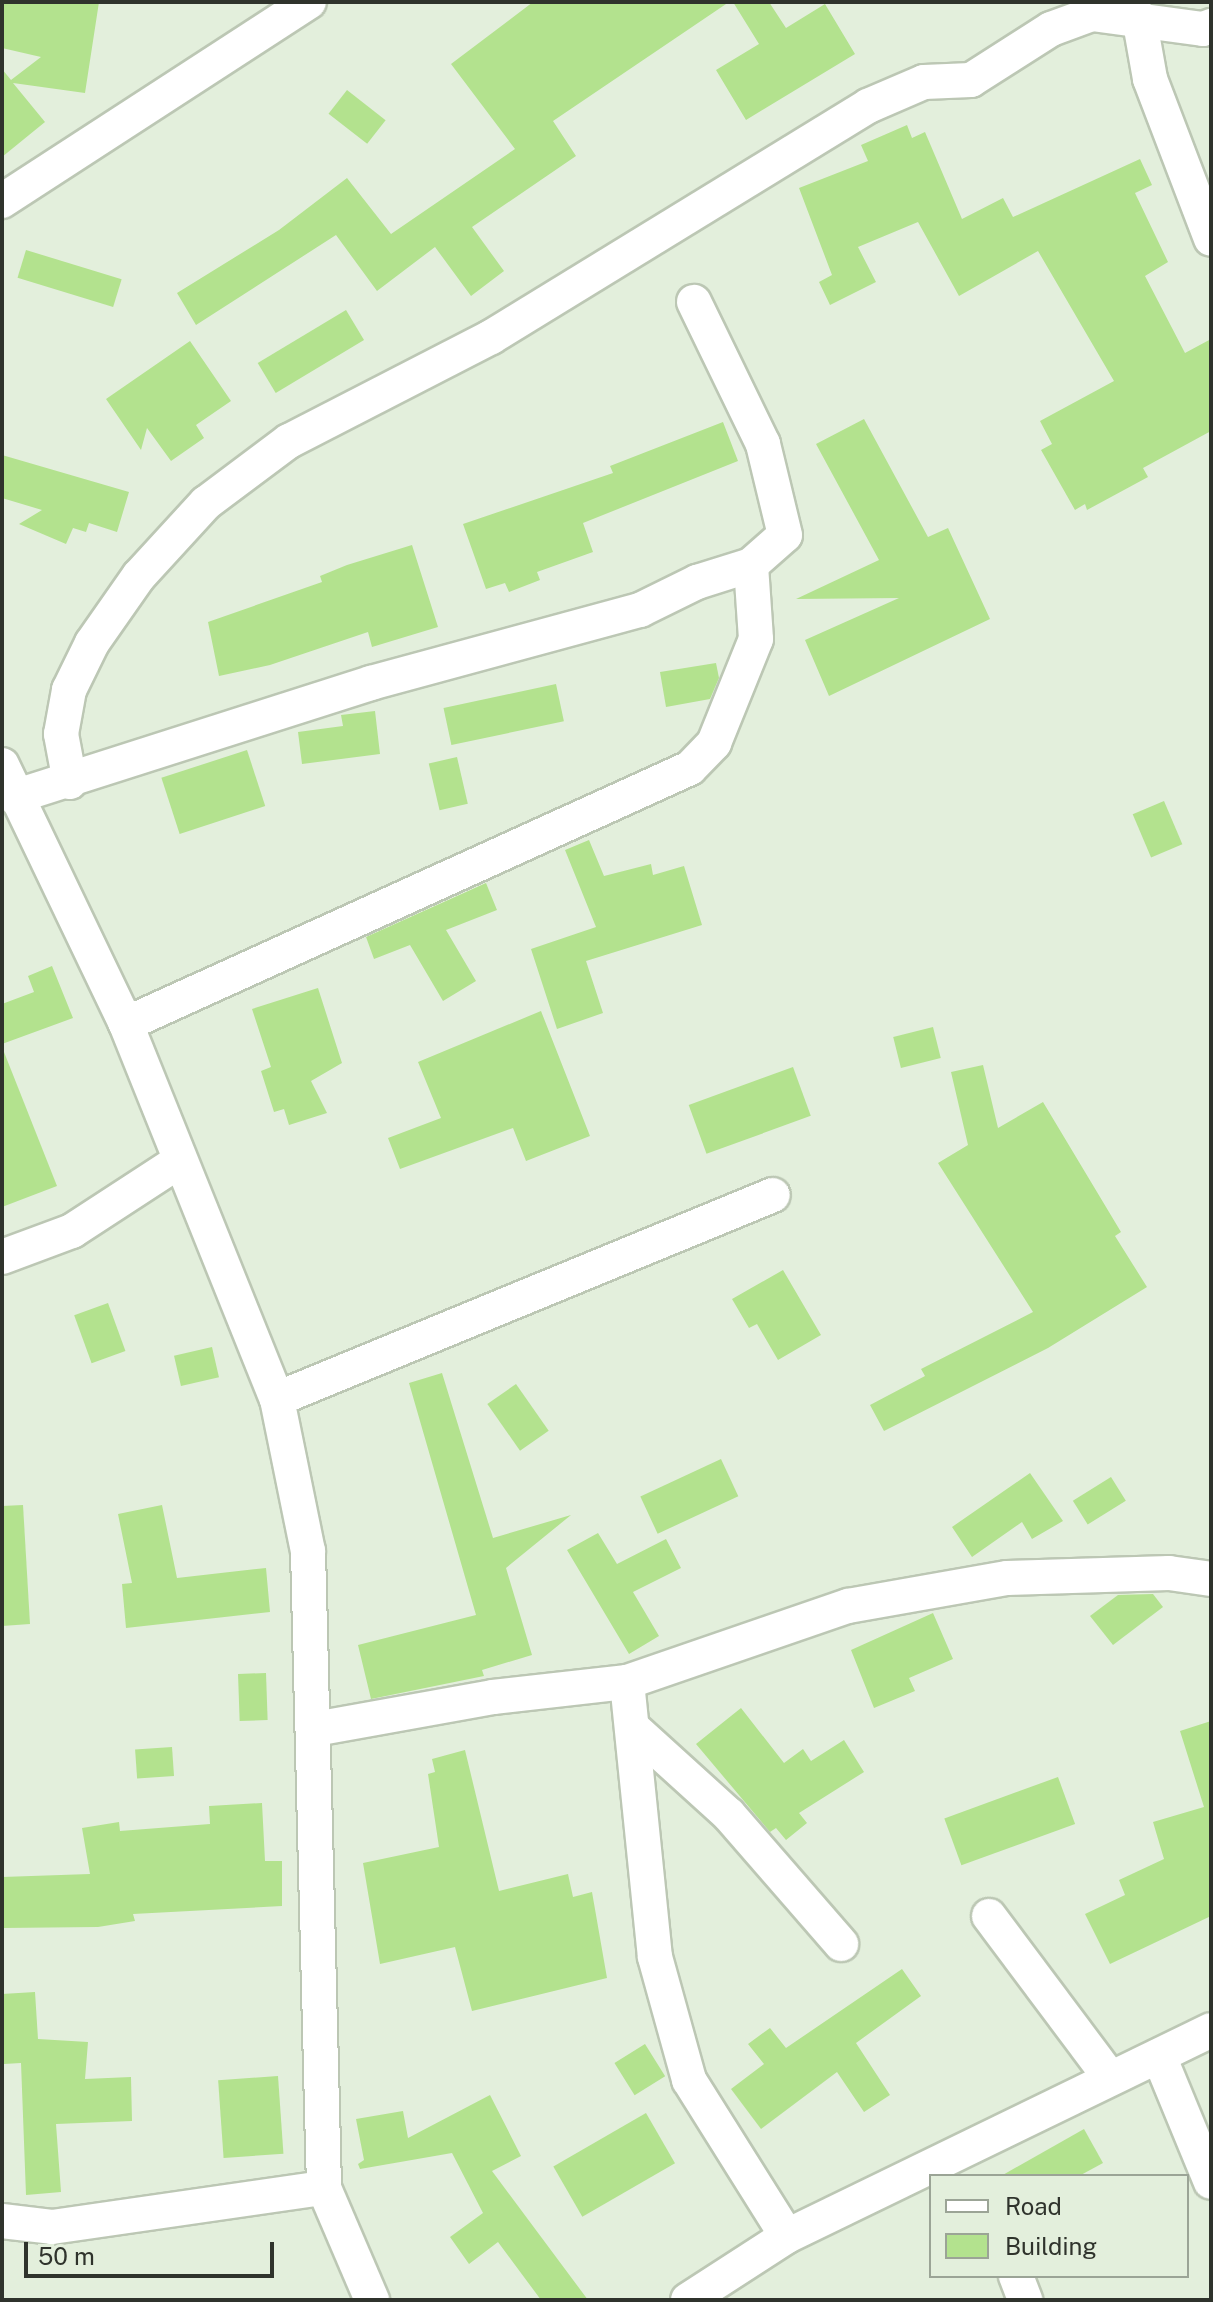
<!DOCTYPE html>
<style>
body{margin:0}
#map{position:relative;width:1213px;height:2302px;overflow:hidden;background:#e3efdc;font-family:"Public Sans",sans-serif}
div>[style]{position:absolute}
.building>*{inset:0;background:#b3e28e;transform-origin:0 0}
.roads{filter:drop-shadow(2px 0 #bcc7b4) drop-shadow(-2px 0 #bcc7b4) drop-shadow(0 2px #bcc7b4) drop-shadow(0 -2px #bcc7b4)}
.minor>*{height:34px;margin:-17px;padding:0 17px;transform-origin:17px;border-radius:17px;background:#fff}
span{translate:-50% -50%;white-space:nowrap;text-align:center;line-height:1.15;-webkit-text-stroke:6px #e3efdc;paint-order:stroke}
.frame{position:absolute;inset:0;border:4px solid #2f332c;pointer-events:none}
.legend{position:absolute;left:929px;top:2174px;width:260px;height:104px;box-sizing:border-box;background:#e3efdc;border:2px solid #9ba496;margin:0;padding:10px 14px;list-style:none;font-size:24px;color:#2f332c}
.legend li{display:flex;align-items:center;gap:16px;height:40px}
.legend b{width:40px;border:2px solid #9ba496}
.scale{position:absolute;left:24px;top:2242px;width:250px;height:36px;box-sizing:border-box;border:4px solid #2f332c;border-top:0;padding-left:10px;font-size:24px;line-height:28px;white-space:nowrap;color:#2f332c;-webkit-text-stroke:6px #e3efdc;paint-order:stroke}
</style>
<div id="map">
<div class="building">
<i style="clip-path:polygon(2px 2px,99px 2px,85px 93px,13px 83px,45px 122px,2px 157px,2px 69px,11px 80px,41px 57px,2px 48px)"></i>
<i style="clip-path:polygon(533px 2px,729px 2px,553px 121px,576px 156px,472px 227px,504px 271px,471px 296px,435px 247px,377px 291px,336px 235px,196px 325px,177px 293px,279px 230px,347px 178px,391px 234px,515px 149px,451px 64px)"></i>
<i style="clip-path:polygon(733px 2px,769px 2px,786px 28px,825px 4px,855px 54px,746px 120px,716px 70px,759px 44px)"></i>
<i style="left:347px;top:90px;width:49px;height:30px;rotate:38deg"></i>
<i style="clip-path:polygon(907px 125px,912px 138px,925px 132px,962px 219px,1003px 198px,1013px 217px,1140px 159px,1152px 185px,1135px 193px,1168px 262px,1145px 276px,1185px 353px,1211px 339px,1211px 431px,1143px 468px,1148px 477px,1087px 510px,1085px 504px,1075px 510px,1041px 450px,1052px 444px,1040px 421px,1114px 381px,1038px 251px,959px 296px,918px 222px,858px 247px,876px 282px,830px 305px,819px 282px,832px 275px,799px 188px,868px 161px,861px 145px)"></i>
<i style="left:26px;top:250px;width:100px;height:29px;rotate:17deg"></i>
<i style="left:346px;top:310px;width:35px;height:103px;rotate:59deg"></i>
<i style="clip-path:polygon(190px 341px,231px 401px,196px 425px,204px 438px,171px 461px,147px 428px,141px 450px,106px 399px)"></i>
<i style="clip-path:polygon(864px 419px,928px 537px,948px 528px,990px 619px,829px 696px,805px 640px,899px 598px,796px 599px,879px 560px,816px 444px)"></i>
<i style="clip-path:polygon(723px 422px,738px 461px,583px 523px,593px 552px,537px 572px,540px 580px,509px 592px,505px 583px,486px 589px,463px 524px,613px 473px,610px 466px)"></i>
<i style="clip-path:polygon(2px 455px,129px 492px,117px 532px,89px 523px,86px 532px,73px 528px,66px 544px,19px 524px,42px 510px,2px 498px)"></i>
<i style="clip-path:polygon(412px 545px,438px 627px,372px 647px,368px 632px,270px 665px,219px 676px,208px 622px,322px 582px,320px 576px,347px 565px)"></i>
<i style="clip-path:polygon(716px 663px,719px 678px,710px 699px,666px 707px,660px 672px)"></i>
<i style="left:556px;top:684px;width:38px;height:115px;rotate:78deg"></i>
<i style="clip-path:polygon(375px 711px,380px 754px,302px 764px,298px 732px,343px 726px,341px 715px)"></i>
<i style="left:247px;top:750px;width:59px;height:90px;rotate:72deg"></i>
<i style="left:457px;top:757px;width:48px;height:29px;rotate:77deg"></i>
<i style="left:1164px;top:801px;width:47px;height:34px;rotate:67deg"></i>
<i style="clip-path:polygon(589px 840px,604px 876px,651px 864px,653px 875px,684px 866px,702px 925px,586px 961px,603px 1013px,557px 1029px,531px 949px,596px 927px,565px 850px)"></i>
<i style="clip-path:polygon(486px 883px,497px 910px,446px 930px,476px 981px,443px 1001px,410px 945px,374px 959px,366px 937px)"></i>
<i style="clip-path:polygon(52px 966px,73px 1018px,2px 1044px,2px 1004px,34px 992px,28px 976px)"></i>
<i style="clip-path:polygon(318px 988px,342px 1063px,311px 1081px,327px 1113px,289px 1125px,284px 1109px,274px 1112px,261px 1071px,271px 1067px,252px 1009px)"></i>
<i style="clip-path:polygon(541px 1011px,590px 1136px,526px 1161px,513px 1128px,400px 1169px,388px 1138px,441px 1118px,418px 1062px)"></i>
<i style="left:933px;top:1027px;width:32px;height:41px;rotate:76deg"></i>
<i style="clip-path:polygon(2px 1047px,57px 1186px,2px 1207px)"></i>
<i style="clip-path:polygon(983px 1065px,998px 1128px,1043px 1102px,1121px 1232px,1115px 1236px,1147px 1287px,1048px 1348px,884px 1431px,870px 1405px,925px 1376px,921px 1369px,1033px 1312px,938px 1163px,968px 1145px,951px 1072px)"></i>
<i style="left:793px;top:1067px;width:52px;height:111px;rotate:70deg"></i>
<i style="clip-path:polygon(783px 1270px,821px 1335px,778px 1360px,757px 1324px,749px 1328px,732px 1299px)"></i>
<i style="left:108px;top:1303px;width:51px;height:36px;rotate:70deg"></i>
<i style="left:212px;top:1347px;width:31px;height:39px;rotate:77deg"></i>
<i style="clip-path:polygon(442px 1373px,493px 1538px,571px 1515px,506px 1568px,532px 1655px,482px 1670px,484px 1676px,371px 1699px,358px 1645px,476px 1615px,409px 1383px)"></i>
<i style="left:516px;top:1384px;width:57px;height:35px;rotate:55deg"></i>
<i style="left:721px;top:1459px;width:41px;height:89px;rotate:65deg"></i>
<i style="clip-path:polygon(1030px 1473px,1063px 1521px,1032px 1539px,1022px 1522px,972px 1557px,952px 1527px)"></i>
<i style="left:1111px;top:1477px;width:28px;height:45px;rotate:58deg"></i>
<i style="clip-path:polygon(23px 1505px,30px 1624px,2px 1626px,2px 1506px)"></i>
<i style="clip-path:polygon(162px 1505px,177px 1578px,266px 1568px,270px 1612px,126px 1628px,122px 1584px,132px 1583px,118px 1514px)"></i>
<i style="clip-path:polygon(598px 1533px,617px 1564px,666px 1539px,681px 1568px,633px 1592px,659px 1636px,629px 1654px,567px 1550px)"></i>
<i style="clip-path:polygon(1153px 1594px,1163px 1607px,1113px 1645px,1090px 1616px,1118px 1595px)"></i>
<i style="clip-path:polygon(933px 1613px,953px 1659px,909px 1678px,915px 1691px,874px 1708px,851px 1650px)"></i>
<i style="left:266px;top:1673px;width:47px;height:28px;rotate:88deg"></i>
<i style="clip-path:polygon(741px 1708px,784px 1763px,803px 1749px,811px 1761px,844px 1740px,864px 1772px,799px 1813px,807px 1823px,786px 1840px,776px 1828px,770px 1832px,696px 1744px)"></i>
<i style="clip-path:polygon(1211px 1721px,1211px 1916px,1110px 1964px,1085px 1914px,1125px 1895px,1119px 1880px,1164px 1859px,1153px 1822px,1204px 1807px,1180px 1731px)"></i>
<i style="left:172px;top:1747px;width:29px;height:37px;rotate:86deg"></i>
<i style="clip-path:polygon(465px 1750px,499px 1891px,568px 1874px,573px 1897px,592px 1892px,607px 1978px,472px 2011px,455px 1947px,380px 1964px,363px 1863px,439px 1847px,428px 1774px,435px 1772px,432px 1759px)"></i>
<i style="left:1058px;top:1777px;width:50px;height:121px;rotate:70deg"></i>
<i style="clip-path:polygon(262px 1803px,265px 1861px,282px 1861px,282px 1906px,133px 1914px,135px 1921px,98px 1927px,2px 1928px,2px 1877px,90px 1874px,82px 1828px,119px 1822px,120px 1831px,210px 1824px,209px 1806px)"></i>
<i style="clip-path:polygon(902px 1969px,921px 1996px,856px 2043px,890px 2095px,864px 2112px,837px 2072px,761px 2129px,731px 2089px,764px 2064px,748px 2044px,770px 2028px,786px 2048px)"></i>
<i style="clip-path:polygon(35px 1992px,38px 2039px,88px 2042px,85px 2079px,131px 2077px,132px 2121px,56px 2124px,61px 2192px,26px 2195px,21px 2063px,4px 2064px,2px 1994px)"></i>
<i style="left:645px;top:2044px;width:38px;height:36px;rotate:58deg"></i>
<i style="left:278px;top:2076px;width:78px;height:60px;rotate:86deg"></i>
<i style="clip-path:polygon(490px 2095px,521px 2156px,492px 2171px,588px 2300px,541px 2300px,498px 2242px,469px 2264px,450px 2237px,483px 2213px,452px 2153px,360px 2169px,358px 2164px,364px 2160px,356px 2119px,403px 2111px,408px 2138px)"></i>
<i style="left:646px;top:2113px;width:58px;height:107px;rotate:60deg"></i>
<i style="clip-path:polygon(1084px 2129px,1103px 2163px,1079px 2176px,1001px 2176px)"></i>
</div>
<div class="roads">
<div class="minor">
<i style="left:1139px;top:17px;width:63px;rotate:79.9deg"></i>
<i style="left:1150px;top:79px;width:171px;rotate:69.1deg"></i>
<i style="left:2px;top:201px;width:366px;rotate:-33deg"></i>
<i style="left:2px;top:765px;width:287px;rotate:64.4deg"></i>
<i style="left:126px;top:1024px;width:404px;rotate:68.1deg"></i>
<i style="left:277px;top:1399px;width:155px;rotate:78.5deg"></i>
<i style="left:308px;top:1551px;width:637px;rotate:88.56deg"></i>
<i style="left:324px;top:2188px;width:122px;rotate:66.8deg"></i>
<i style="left:70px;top:782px;width:49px;rotate:-100.6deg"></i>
<i style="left:61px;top:734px;width:45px;rotate:-79.7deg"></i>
<i style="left:69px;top:690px;width:52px;rotate:-63.9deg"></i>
<i style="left:92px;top:643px;width:82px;rotate:-55deg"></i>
<i style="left:139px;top:576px;width:99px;rotate:-47.5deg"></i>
<i style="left:206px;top:503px;width:104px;rotate:-36.8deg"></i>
<i style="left:289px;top:441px;width:227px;rotate:-27.2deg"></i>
<i style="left:491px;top:337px;width:442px;rotate:-31.5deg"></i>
<i style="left:868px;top:106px;width:61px;rotate:-23.2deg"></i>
<i style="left:924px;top:82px;width:47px;rotate:-2.4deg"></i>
<i style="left:971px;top:80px;width:95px;rotate:-32.5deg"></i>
<i style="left:1051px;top:29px;width:44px;rotate:-20.1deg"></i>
<i style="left:1092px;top:14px;width:112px;rotate:7.7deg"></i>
<i style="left:1203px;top:29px;width:9px;rotate:-21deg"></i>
<i style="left:14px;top:797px;width:375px;rotate:-17.7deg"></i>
<i style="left:371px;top:683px;width:279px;rotate:-15.2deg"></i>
<i style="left:640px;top:610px;width:64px;rotate:-26.2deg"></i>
<i style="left:697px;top:582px;width:57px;rotate:-17.5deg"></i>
<i style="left:751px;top:565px;width:45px;rotate:-41.4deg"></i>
<i style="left:785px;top:535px;width:94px;rotate:-103.6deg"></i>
<i style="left:763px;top:444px;width:158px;rotate:-115.9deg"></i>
<i style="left:126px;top:1024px;width:619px;rotate:-24.41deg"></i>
<i style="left:690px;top:768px;width:35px;rotate:-46deg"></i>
<i style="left:714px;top:743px;width:112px;rotate:-68deg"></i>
<i style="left:756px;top:639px;width:74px;rotate:-93.9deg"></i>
<i style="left:2px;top:1257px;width:75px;rotate:-20.4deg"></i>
<i style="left:72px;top:1231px;width:126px;rotate:-33.1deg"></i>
<i style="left:277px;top:1399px;width:536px;rotate:-22.36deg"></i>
<i style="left:627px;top:1682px;width:276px;rotate:84.2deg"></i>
<i style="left:655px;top:1957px;width:128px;rotate:74.5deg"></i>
<i style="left:689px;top:2080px;width:184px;rotate:57.9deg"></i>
<i style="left:632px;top:1727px;width:131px;rotate:42.2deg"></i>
<i style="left:729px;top:1815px;width:171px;rotate:49deg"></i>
<i style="left:315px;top:1729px;width:181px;rotate:-10.2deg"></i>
<i style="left:493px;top:1697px;width:135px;rotate:-6.4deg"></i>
<i style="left:627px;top:1682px;width:234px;rotate:-19deg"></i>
<i style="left:848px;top:1606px;width:161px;rotate:-10deg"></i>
<i style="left:1007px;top:1578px;width:162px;rotate:-1.8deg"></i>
<i style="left:1169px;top:1573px;width:42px;rotate:8.1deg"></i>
<i style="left:989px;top:1916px;width:202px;rotate:53.2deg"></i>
<i style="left:1159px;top:2056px;width:136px;rotate:67.6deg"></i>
<i style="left:2px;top:2221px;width:50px;rotate:6.8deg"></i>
<i style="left:52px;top:2227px;width:275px;rotate:-8.2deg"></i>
<i style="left:1016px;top:2276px;width:26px;rotate:69deg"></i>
<i style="left:688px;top:2300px;width:118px;rotate:-32.9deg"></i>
<i style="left:787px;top:2236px;width:471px;rotate:-25.9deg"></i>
</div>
</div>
<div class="frame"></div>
<ul class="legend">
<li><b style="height:10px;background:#fff"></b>Road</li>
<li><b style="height:22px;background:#b3e28e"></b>Building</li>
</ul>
<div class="scale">50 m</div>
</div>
